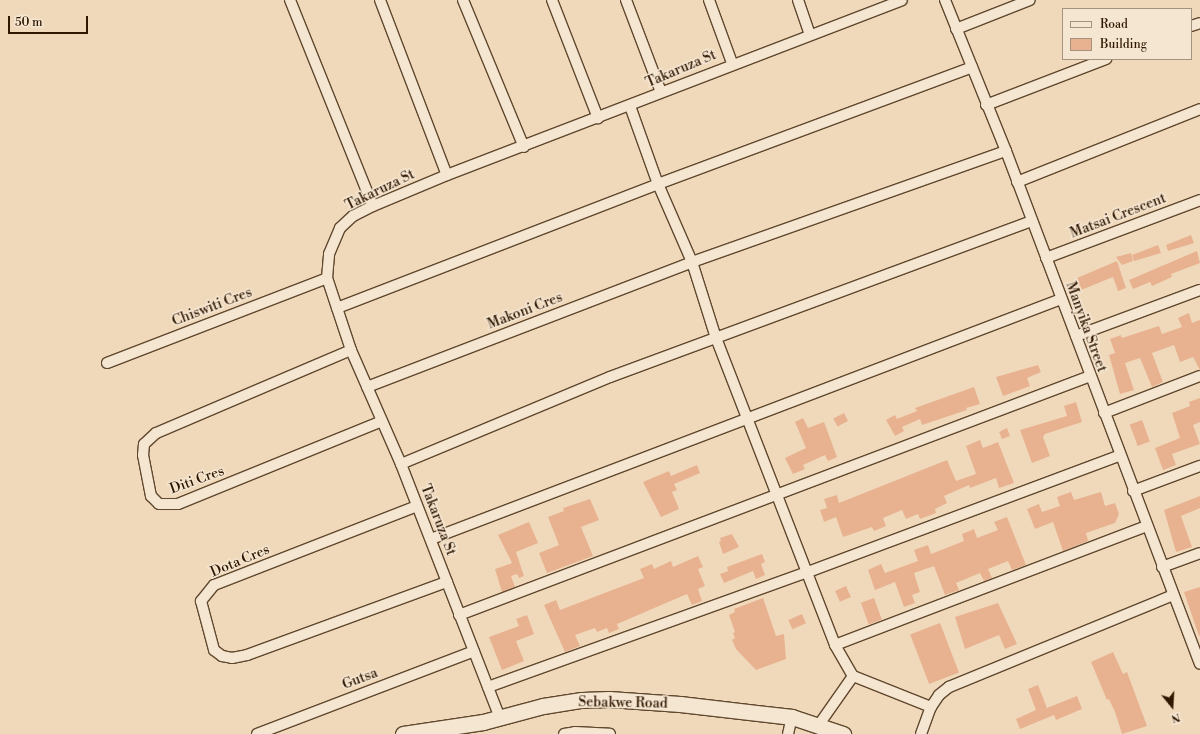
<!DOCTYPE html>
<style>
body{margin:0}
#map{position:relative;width:1200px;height:734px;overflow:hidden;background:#f0d9ba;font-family:"Libre Bodoni",serif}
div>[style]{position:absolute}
.building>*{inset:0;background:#e8b291;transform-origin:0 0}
.roads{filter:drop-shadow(1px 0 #60482e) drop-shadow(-1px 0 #60482e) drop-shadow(0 1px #60482e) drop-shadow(0 -1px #60482e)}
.street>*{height:10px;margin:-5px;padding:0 5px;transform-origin:5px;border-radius:5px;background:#f5e6d2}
.secondary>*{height:15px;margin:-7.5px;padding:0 7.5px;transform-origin:7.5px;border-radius:7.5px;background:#f5e6d2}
span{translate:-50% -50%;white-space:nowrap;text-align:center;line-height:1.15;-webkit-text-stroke:3px #f5e6d2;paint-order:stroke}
.street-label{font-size:14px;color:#301700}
.legend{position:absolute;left:1062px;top:8px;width:130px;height:52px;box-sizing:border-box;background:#f5e6d2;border:1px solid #a6937e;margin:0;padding:5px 7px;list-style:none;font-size:12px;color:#301700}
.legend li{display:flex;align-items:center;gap:8px;height:20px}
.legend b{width:20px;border:1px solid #a6937e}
.north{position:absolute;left:1152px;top:686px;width:40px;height:40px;-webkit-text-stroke:3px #f5e6d2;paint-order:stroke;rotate:162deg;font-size:11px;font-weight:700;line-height:16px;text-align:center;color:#301700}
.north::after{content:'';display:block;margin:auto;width:14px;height:18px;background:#301700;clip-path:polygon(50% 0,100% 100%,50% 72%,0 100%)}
.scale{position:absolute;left:8px;top:16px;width:80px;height:18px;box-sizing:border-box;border:2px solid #301700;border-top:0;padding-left:5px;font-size:12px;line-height:14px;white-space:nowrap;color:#301700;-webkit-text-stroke:3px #f5e6d2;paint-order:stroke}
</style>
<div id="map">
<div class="building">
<i style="clip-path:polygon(1191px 235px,1194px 243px,1168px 251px,1166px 245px)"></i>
<i style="clip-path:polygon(1158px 245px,1161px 253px,1134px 261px,1132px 255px)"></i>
<i style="clip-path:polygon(1197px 251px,1200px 263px,1171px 274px,1172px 277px,1152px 286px,1150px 282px,1133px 289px,1129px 280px)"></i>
<i style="clip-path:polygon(1131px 253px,1133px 261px,1122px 265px,1116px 257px)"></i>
<i style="clip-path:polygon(1117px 261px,1126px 288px,1118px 291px,1113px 277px,1081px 290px,1077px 278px)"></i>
<i style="clip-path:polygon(1189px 313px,1192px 323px,1200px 320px,1200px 370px,1193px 357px,1180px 362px,1174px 345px,1152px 353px,1163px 382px,1152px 387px,1140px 358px,1125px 363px,1134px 390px,1120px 394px,1109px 355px,1115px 353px,1110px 339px,1121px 335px,1122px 338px,1159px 326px,1162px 334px,1182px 327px,1178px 318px)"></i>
<i style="clip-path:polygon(1038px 365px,1041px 372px,1027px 378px,1030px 386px,1003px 396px,996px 377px)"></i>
<i style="clip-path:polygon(974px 387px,980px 404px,966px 408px,967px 410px,922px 425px,920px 419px,902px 427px,904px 431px,895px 436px,886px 420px,895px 415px,897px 419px,917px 411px,915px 408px)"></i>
<i style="clip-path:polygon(1200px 398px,1200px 422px,1193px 425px,1200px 444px,1172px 454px,1176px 465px,1163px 470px,1155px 448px,1180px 438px,1172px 413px,1190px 406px,1189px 402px)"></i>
<i style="clip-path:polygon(1076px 402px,1082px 422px,1045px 434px,1043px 437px,1050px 456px,1032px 463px,1020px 430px,1067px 416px,1064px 406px)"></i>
<i style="left:844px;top:413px;width:9px;height:12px;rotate:63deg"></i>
<i style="clip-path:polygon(803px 418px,808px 428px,824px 422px,837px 457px,828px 461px,825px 455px,803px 465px,805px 469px,793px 474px,785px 458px,806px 448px,795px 422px)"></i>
<i style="left:1142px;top:420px;width:23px;height:13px;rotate:70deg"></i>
<i style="clip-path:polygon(1007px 428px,1010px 436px,1002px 439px,999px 432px)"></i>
<i style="clip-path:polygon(980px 440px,983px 448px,998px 442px,1014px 483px,999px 488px,996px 478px,970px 488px,969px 485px,944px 496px,947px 503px,935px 509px,936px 513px,920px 519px,918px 514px,906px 519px,902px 510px,883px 518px,886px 526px,874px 531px,872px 527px,843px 537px,836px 517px,824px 522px,820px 510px,827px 508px,824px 499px,837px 495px,839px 503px,947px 460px,956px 481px,976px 474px,966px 446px)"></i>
<i style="clip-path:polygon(697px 465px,700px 473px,674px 484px,677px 490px,672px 492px,679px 509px,661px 517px,643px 482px,669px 471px,671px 476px)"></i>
<i style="clip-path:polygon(1071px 492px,1074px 500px,1101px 492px,1105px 506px,1115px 503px,1119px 514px,1115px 523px,1086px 533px,1088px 541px,1063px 551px,1053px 522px,1035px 529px,1027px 509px,1039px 504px,1042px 512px,1060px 506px,1057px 497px)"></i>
<i style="clip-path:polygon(1200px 496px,1200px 508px,1181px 516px,1192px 547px,1176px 552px,1164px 510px)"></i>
<i style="clip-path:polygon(590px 499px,599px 520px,581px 527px,593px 556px,547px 573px,539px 553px,559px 545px,548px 517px,564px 511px,563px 508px)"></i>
<i style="clip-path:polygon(1007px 517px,1026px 565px,1012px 570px,1008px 561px,988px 569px,992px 578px,984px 581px,980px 573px,956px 583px,959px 590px,945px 595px,934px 566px,914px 573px,920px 592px,912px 595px,915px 603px,904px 607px,895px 582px,875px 590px,868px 570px,881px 564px,885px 573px,918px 561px,914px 550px,928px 545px,931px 554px,964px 541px,962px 534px,974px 529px,977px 538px,998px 530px,994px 522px)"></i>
<i style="clip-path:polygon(529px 522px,538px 543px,516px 552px,524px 576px,519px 578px,517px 574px,511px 576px,515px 587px,502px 592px,495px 569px,512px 563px,498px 535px)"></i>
<i style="clip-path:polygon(732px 534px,739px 547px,723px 554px,719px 542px,721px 541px,720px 538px)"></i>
<i style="clip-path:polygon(762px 554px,765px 562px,761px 564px,765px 575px,756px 579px,753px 571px,724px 583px,720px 574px,728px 571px,727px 567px)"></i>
<i style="clip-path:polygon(698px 556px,703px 567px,698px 569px,705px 586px,698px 589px,702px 601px,692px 605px,687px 594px,617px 624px,619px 629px,609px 633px,607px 628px,597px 632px,595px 628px,575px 635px,580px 646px,565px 652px,544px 605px,556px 600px,560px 610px,644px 578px,640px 569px,652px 564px,654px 569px,671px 561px,673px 567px)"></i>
<i style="left:846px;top:586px;width:12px;height:12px;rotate:66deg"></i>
<i style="clip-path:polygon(1200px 587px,1200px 635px,1199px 636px,1184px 592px)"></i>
<i style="clip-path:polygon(763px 598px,776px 636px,784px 634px,786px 659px,756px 670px,736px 649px,732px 640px,735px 638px,733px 633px,735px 632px,729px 615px,735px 612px,734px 609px)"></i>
<i style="left:874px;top:598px;width:23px;height:14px;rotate:70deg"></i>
<i style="clip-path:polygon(998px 603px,1017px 644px,1005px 649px,999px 635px,965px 649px,955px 617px)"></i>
<i style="left:802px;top:614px;width:10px;height:15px;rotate:66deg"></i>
<i style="clip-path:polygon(527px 615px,534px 634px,516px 641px,524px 661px,502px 670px,489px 637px,519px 626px,516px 619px)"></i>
<i style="left:940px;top:623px;width:53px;height:32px;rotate:69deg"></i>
<i style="clip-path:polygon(1113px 652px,1123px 674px,1127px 672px,1147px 726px,1122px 734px,1115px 712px,1109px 699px,1107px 700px,1091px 662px)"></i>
<i style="clip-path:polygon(1038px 685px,1047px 708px,1077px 696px,1082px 709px,1056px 720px,1054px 715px,1020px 729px,1016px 719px,1036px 710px,1028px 689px)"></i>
</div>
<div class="roads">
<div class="street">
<i style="left:290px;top:0;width:222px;rotate:68.1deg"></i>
<i style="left:380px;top:0;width:187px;rotate:69.1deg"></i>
<i style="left:463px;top:0;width:159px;rotate:67.5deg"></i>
<i style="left:552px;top:0;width:127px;rotate:68.7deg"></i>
<i style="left:626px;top:0;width:98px;rotate:69.2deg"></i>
<i style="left:709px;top:0;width:67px;rotate:69.9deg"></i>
<i style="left:798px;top:0;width:36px;rotate:71deg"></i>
<i style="left:945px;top:0;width:163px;rotate:68deg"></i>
<i style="left:1006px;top:151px;width:548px;rotate:69.29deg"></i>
<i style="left:1191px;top:26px;width:9px;rotate:-18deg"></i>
<i style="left:956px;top:29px;width:79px;rotate:-21.4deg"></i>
<i style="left:986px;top:105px;width:129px;rotate:-21deg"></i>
<i style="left:630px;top:106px;width:83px;rotate:70.3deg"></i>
<i style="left:658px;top:184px;width:85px;rotate:66.4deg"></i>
<i style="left:692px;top:262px;width:80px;rotate:72.5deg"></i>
<i style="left:716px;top:338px;width:329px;rotate:68.8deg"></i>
<i style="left:835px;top:645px;width:36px;rotate:60deg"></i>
<i style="left:853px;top:676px;width:84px;rotate:21.7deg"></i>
<i style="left:1017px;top:182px;width:197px;rotate:-21.7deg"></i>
<i style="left:1046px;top:258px;width:165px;rotate:-20.6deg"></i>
<i style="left:337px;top:308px;width:344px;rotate:-21.1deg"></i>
<i style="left:658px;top:184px;width:335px;rotate:-20.4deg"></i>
<i style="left:1076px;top:336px;width:132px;rotate:-20.4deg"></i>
<i style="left:351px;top:350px;width:212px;rotate:156.9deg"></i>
<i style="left:156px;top:433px;width:16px;rotate:137deg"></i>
<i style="left:144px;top:444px;width:11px;rotate:95deg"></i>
<i style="left:143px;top:455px;width:42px;rotate:79deg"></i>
<i style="left:151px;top:496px;width:11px;rotate:45deg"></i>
<i style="left:159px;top:504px;width:19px"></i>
<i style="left:178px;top:504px;width:220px;rotate:-22.1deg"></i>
<i style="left:107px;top:363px;width:236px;rotate:-21.1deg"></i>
<i style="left:367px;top:387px;width:348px;rotate:-21deg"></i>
<i style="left:692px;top:262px;width:333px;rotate:-19.5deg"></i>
<i style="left:1104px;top:413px;width:103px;rotate:-21.1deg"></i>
<i style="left:401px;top:464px;width:226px;rotate:-22.6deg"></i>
<i style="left:610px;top:377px;width:450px;rotate:-20.3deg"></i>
<i style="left:1133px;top:491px;width:72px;rotate:-20.5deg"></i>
<i style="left:417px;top:506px;width:218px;rotate:158.7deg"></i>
<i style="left:214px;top:585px;width:21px;rotate:129deg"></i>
<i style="left:201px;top:601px;width:51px;rotate:75.1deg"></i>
<i style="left:214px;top:650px;width:10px;rotate:37deg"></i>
<i style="left:222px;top:656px;width:10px;rotate:11deg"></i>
<i style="left:232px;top:658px;width:15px;rotate:-11deg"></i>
<i style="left:247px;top:655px;width:213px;rotate:-20.1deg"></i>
<i style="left:431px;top:539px;width:674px;rotate:-20.85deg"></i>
<i style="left:1162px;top:567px;width:40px;rotate:-20.2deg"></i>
<i style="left:459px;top:615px;width:675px;rotate:-20.74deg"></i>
<i style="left:835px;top:645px;width:333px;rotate:-20.9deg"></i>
<i style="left:488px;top:687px;width:340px;rotate:-19.8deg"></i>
<i style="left:808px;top:572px;width:332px;rotate:-20.5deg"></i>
<i style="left:500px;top:718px;width:273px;rotate:-111.3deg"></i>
<i style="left:401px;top:464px;width:124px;rotate:-113.7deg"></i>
<i style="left:351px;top:350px;width:76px;rotate:-108.4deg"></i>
<i style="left:327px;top:278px;width:24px;rotate:-85deg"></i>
<i style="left:329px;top:254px;width:28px;rotate:-67deg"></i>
<i style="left:340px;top:228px;width:18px;rotate:-43deg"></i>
<i style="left:353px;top:216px;width:22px;rotate:-27deg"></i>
<i style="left:373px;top:206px;width:80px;rotate:-22.7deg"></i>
<i style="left:447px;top:175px;width:487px;rotate:-21deg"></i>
<i style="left:818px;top:726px;width:61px;rotate:-55deg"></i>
<i style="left:257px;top:734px;width:232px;rotate:-20.9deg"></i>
<i style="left:564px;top:734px;width:11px;rotate:-10deg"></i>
<i style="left:575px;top:732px;width:35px;rotate:3deg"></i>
<i style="left:788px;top:734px;width:17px;rotate:-77deg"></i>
<i style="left:921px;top:734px;width:29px;rotate:-70deg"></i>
<i style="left:931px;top:707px;width:14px;rotate:-56deg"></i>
<i style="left:939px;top:695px;width:13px;rotate:-39deg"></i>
<i style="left:949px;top:687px;width:242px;rotate:-22.3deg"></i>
</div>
<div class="secondary">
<i style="left:403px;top:734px;width:81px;rotate:-8.5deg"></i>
<i style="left:483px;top:722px;width:62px;rotate:-14.9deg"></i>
<i style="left:543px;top:706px;width:39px;rotate:-9deg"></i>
<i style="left:582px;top:700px;width:27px;rotate:-2deg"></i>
<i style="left:609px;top:699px;width:71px;rotate:4deg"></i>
<i style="left:680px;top:704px;width:113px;rotate:6.6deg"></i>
<i style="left:792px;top:717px;width:54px;rotate:18.4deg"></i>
</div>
</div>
<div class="street-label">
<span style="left:681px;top:69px;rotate:-23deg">Takaruza St</span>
<span style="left:380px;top:190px;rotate:-26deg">Takaruza St</span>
<span style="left:1118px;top:216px;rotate:-21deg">Matsai Crescent</span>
<span style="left:212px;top:307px;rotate:-21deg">Chiswiti Cres</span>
<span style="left:525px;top:311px;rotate:-21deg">Makoni Cres</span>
<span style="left:1086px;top:327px;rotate:70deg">Manyika Street</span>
<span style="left:197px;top:480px;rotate:-20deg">Diti Cres</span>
<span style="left:438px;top:520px;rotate:69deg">Takaruza St</span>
<span style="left:240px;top:561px;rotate:-23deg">Dota Cres</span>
<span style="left:360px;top:679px;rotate:-21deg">Gutsa</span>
<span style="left:623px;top:703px;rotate:1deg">Sebakwe Road</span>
</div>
<ul class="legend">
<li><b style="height:5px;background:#f5e6d2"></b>Road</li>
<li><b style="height:11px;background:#e8b291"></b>Building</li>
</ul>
<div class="north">N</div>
<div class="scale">50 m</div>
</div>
